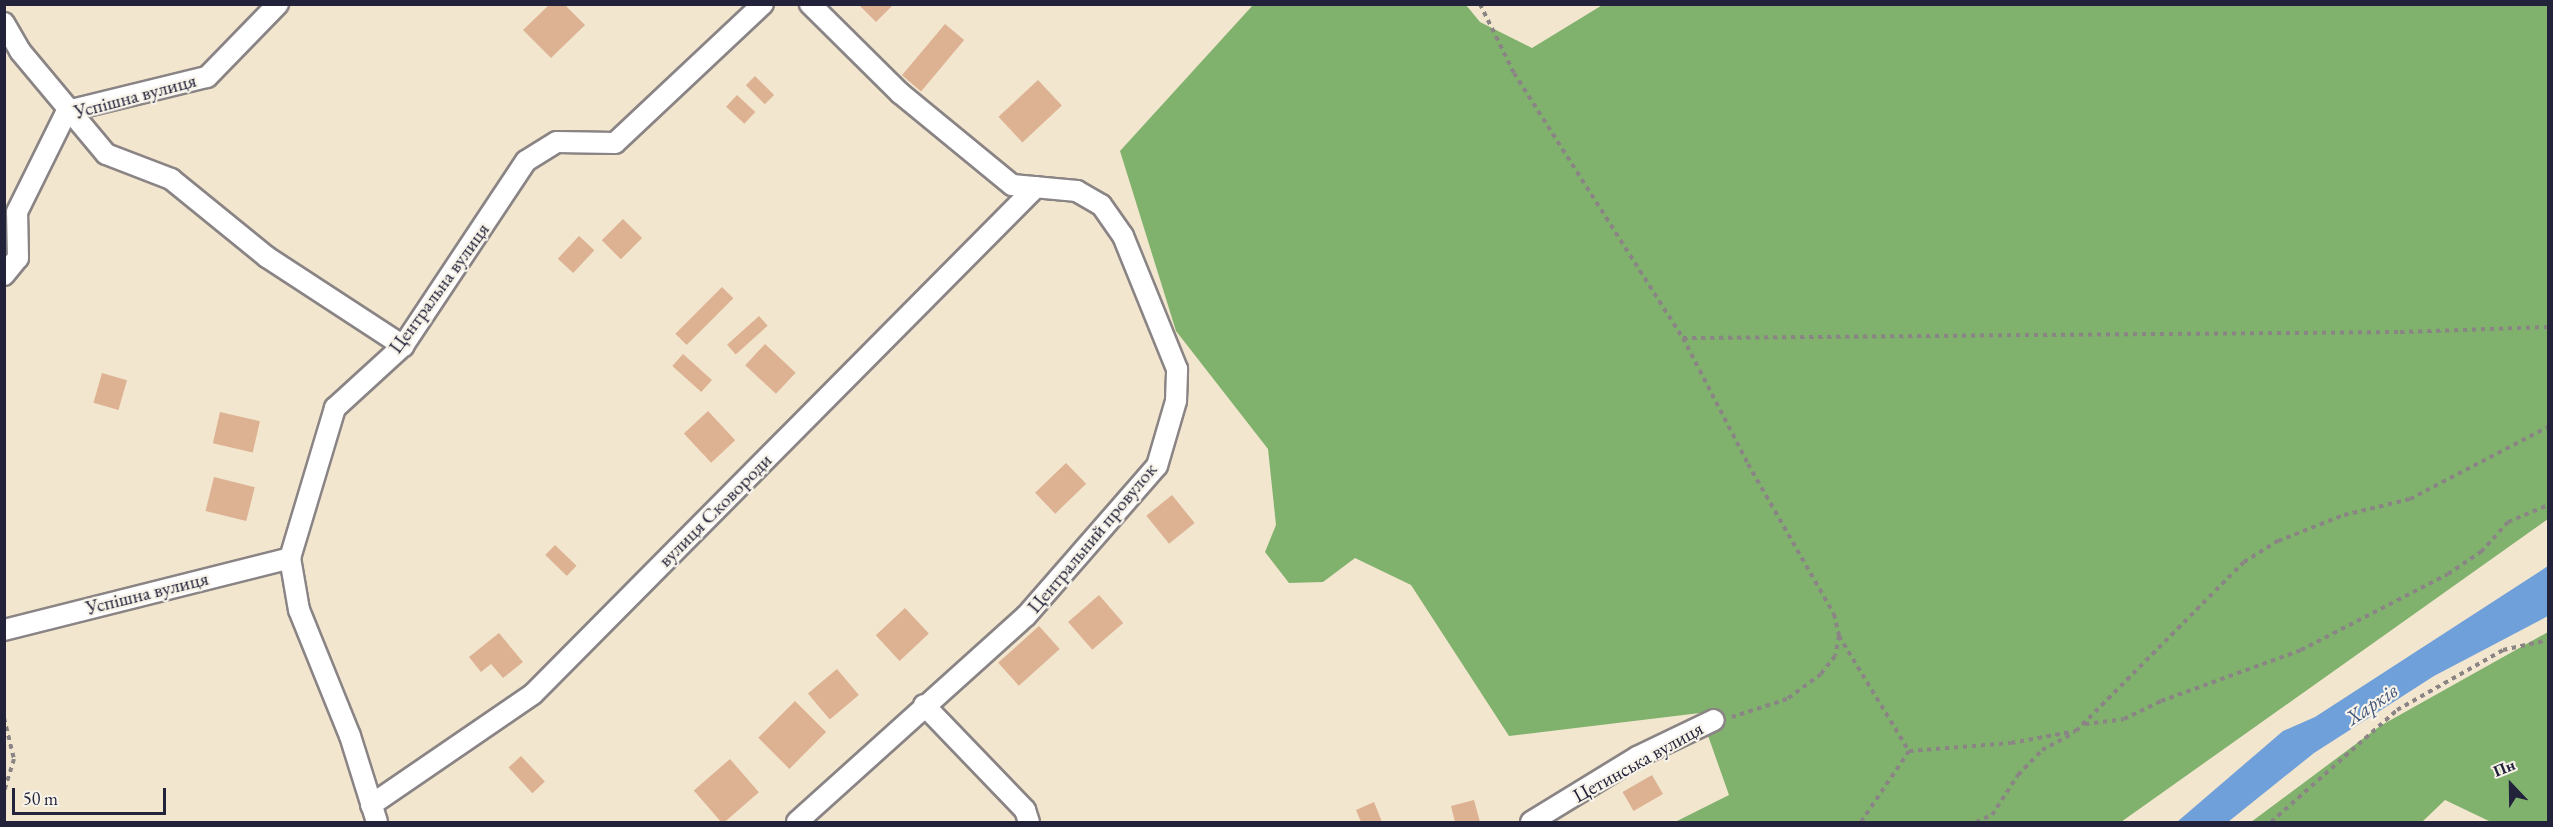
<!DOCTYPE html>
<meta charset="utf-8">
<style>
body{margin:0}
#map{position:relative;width:2553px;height:827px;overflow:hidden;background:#f3e6cf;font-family:"EB Garamond",serif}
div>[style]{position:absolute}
.forest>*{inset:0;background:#80b26e}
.water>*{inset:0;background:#6fa0d9}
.building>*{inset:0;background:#ddb293;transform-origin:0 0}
.path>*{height:4px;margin-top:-2px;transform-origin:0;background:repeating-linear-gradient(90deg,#8a8485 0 4.5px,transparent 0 9px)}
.roads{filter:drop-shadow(2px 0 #8a8485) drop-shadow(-2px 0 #8a8485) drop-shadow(0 2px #8a8485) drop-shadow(0 -2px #8a8485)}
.street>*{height:20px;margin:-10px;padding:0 10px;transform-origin:10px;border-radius:10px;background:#fff}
span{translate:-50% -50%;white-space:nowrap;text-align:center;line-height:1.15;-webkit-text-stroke:4.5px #f7f3e8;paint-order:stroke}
.street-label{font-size:20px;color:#22223b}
.water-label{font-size:21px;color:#41547a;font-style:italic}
.frame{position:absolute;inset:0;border:6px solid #22223b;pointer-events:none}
.north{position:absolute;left:2481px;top:755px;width:60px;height:60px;-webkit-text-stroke:4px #f7f3e8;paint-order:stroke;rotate:338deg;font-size:16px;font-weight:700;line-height:24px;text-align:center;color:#22223b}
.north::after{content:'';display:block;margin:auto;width:21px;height:27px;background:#22223b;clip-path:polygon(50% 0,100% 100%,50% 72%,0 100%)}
.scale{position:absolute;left:12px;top:788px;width:154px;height:27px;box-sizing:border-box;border:3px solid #22223b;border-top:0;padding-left:8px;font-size:18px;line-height:21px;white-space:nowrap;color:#22223b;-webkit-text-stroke:4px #f7f3e8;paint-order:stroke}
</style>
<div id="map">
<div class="forest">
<i style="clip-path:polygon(1604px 4px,2548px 5px,2548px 519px,2121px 822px,1675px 822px,1729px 795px,1700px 713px,1509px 736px,1411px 585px,1355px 558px,1323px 582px,1289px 583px,1265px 552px,1276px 525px,1268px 449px,1176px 331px,1120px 151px,1253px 5px,1466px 5px,1480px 22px,1532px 48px)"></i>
<i style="clip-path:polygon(2548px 632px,2548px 822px,2491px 822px,2445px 800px,2422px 822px,2251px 822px,2380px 726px)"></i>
</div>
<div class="water">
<i style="clip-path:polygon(2548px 566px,2548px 616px,2434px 676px,2314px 753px,2228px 822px,2177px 822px,2283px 731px,2315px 717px)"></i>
</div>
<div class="building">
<i style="clip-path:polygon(550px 4px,564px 4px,585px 25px,551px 58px,523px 30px)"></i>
<i style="clip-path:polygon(858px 4px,894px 4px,876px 22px)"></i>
<i style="left:945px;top:24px;width:25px;height:67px;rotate:40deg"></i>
<i style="left:755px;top:76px;width:27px;height:13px;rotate:45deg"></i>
<i style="left:1038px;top:80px;width:35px;height:54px;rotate:47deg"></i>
<i style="left:737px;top:95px;width:25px;height:16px;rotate:43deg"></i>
<i style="left:623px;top:219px;width:27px;height:30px;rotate:45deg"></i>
<i style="left:579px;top:236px;width:21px;height:31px;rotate:43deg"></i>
<i style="left:722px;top:287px;width:16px;height:66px;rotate:45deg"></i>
<i style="left:759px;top:316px;width:13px;height:43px;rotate:48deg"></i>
<i style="left:765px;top:344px;width:42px;height:29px;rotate:43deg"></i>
<i style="left:683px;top:354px;width:39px;height:16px;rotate:42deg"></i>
<i style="left:102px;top:373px;width:26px;height:31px;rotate:16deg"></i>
<i style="left:708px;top:411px;width:40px;height:33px;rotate:47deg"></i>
<i style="left:220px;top:412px;width:41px;height:32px;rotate:13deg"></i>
<i style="left:1066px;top:463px;width:29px;height:43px;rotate:46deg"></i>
<i style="left:214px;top:477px;width:42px;height:35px;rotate:14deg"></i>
<i style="left:1172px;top:495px;width:36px;height:33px;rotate:51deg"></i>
<i style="left:555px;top:545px;width:30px;height:14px;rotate:44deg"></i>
<i style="left:1099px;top:595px;width:37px;height:41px;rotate:49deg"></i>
<i style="left:905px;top:608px;width:35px;height:40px;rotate:47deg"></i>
<i style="left:1039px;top:626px;width:31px;height:55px;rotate:48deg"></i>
<i style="clip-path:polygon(499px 633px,523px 662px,503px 678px,491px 664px,481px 672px,469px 657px)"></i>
<i style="left:837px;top:669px;width:34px;height:38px;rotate:50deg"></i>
<i style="left:795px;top:701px;width:44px;height:52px;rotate:45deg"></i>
<i style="left:521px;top:756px;width:35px;height:17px;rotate:47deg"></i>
<i style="left:730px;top:759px;width:44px;height:48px;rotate:49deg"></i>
<i style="left:1652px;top:775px;width:22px;height:34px;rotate:60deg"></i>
<i style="clip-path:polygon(1474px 800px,1480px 822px,1455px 822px,1451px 806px)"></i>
<i style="clip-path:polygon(1374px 802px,1382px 822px,1361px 822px,1356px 810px)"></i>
</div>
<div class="path">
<i style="left:1480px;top:4px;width:77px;rotate:63.8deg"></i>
<i style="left:1514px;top:73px;width:314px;rotate:57.5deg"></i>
<i style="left:1683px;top:338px;width:142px;rotate:62.7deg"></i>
<i style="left:1748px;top:464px;width:173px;rotate:60.2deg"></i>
<i style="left:1834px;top:614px;width:23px;rotate:77deg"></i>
<i style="left:1839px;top:636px;width:20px;rotate:101deg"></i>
<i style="left:1835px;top:656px;width:23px;rotate:128deg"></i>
<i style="left:1821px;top:674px;width:42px;rotate:143.7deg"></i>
<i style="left:1787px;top:699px;width:58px;rotate:161.9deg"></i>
<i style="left:1683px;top:338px;width:717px;rotate:-0.48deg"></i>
<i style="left:2400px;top:332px;width:148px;rotate:-1.9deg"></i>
<i style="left:1839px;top:636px;width:135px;rotate:58.7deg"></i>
<i style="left:1909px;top:751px;width:86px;rotate:124.1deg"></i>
<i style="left:4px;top:718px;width:42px;rotate:76.3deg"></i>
<i style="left:14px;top:759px;width:34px;rotate:107deg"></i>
<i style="left:2085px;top:724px;width:39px;rotate:-7deg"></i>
<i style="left:2124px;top:719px;width:41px;rotate:-25.9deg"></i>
<i style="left:2161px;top:701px;width:149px;rotate:-20deg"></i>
<i style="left:2301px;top:650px;width:165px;rotate:-27.3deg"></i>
<i style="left:2448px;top:574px;width:40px;rotate:-34deg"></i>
<i style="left:2481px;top:552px;width:40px;rotate:-48deg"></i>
<i style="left:2508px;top:522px;width:43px;rotate:-23deg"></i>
<i style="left:1909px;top:751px;width:102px;rotate:-4.5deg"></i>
<i style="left:2011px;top:743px;width:66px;rotate:-10.5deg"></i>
<i style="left:2076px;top:731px;width:238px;rotate:-45.2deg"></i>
<i style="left:2244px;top:562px;width:40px;rotate:-32deg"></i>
<i style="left:2278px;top:541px;width:71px;rotate:-21.5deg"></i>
<i style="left:2344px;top:515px;width:68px;rotate:-13.6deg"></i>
<i style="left:2410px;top:499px;width:156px;rotate:-27.6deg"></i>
<i style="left:1976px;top:822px;width:17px;rotate:-24deg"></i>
<i style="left:1992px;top:815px;width:48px;rotate:-57deg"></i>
<i style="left:2018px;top:775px;width:35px;rotate:-46deg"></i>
<i style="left:2042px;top:750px;width:34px;rotate:-28deg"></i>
<i style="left:2271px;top:822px;width:169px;rotate:-41.6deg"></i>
<i style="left:2397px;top:710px;width:122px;rotate:-29.5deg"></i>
<i style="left:2503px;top:650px;width:46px;rotate:-12.5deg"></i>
</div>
<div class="roads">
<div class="street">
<i style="left:4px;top:23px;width:32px;rotate:60deg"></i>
<i style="left:20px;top:51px;width:134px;rotate:50.1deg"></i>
<i style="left:106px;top:154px;width:70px;rotate:21deg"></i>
<i style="left:171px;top:179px;width:124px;rotate:39.1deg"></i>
<i style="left:267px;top:257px;width:163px;rotate:33.2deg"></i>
<i style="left:4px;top:275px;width:22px;rotate:-51deg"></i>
<i style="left:18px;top:258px;width:46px;rotate:-91.2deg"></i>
<i style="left:17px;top:212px;width:113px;rotate:-63.7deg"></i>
<i style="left:67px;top:111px;width:144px;rotate:-13.7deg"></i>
<i style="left:207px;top:77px;width:102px;rotate:-45.8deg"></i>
<i style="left:4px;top:630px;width:295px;rotate:-14.1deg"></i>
<i style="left:924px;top:705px;width:146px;rotate:46.1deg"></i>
<i style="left:1025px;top:810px;width:13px;rotate:72deg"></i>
<i style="left:371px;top:805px;width:196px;rotate:-34.4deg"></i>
<i style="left:533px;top:694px;width:714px;rotate:-45.23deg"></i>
<i style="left:377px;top:822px;width:90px;rotate:-107.4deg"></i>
<i style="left:350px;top:736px;width:136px;rotate:-112deg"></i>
<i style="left:299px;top:610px;width:53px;rotate:-99.8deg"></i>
<i style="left:290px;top:558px;width:157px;rotate:-73.3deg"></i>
<i style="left:335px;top:408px;width:92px;rotate:-42.4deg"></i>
<i style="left:403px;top:346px;width:222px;rotate:-56.4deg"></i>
<i style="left:526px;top:161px;width:36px;rotate:-32deg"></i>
<i style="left:557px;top:142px;width:58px;rotate:1deg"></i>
<i style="left:615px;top:143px;width:203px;rotate:-43.2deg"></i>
<i style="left:797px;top:822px;width:308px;rotate:-42deg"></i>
<i style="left:1026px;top:616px;width:199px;rotate:-48.9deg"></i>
<i style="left:1157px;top:466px;width:68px;rotate:-73.7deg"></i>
<i style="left:1176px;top:401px;width:32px;rotate:-88deg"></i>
<i style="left:1177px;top:369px;width:144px;rotate:-112.1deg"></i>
<i style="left:1123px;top:236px;width:38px;rotate:-125deg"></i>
<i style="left:1101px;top:205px;width:28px;rotate:-150deg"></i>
<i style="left:1077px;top:191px;width:65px;rotate:-174.7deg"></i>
<i style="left:1012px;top:185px;width:145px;rotate:-140.6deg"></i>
<i style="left:900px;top:93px;width:127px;rotate:-135.3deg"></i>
<i style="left:1531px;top:822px;width:124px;rotate:-31.5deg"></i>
<i style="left:1637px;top:757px;width:85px;rotate:-25.7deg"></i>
</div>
</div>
<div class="street-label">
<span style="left:135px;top:96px;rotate:-15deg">Успішна вулиця</span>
<span style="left:439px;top:288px;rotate:-54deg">Центральна вулиця</span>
<span style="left:715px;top:510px;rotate:-45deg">вулиця Сковороди</span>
<span style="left:1092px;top:538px;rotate:-50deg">Центральний провулок</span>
<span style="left:147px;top:593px;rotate:-14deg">Успішна вулиця</span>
<span style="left:1638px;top:762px;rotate:-29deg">Цетинська вулиця</span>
</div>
<div class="water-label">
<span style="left:2372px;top:704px;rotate:-34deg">Харків</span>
</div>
<div class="frame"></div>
<div class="north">Пн</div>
<div class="scale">50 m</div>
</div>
